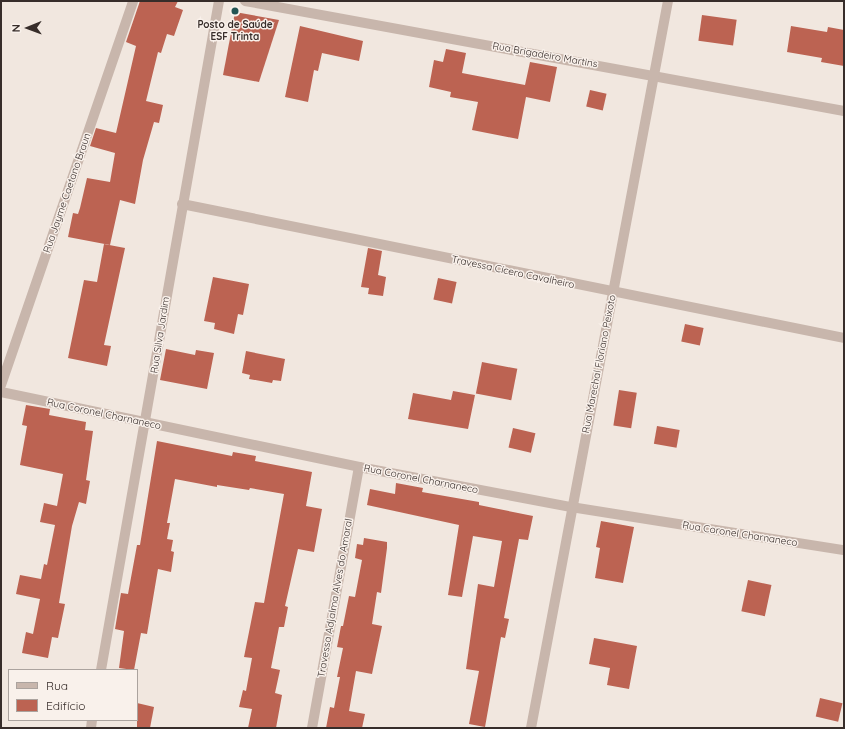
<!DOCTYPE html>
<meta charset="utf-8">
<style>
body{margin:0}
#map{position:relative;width:845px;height:729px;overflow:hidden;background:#f1e7df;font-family:Quicksand,sans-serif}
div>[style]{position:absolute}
.building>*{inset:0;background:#bc6352;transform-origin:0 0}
.minor>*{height:10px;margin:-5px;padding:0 5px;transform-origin:5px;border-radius:5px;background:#c8b6ac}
.dots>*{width:11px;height:11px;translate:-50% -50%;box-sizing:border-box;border:2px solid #f9f1eb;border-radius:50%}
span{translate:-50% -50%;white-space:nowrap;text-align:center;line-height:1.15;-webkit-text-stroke:3px #f9f1eb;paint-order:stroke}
.poi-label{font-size:10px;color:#372d2a;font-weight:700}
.street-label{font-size:10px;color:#372d2a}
.frame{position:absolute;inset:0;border:2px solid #372d2a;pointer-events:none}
.legend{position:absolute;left:8px;top:669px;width:130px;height:52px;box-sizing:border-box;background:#f9f1eb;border:1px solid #aba39e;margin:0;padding:5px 7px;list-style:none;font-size:12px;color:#372d2a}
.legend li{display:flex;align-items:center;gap:8px;height:20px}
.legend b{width:20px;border:1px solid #aba39e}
.north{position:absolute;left:8px;top:8px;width:40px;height:40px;-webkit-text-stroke:3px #f9f1eb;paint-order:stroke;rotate:269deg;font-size:11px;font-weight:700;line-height:16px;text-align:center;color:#372d2a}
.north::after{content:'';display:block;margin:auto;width:14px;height:18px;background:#372d2a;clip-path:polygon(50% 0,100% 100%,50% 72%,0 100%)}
</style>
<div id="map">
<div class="building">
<i style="clip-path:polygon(140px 1px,178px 1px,175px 7px,183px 10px,174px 36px,167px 34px,161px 53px,158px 52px,146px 101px,163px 105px,159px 123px,154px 122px,143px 160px,135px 204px,120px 200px,110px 245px,68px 237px,73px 213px,78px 214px,80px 208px,87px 178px,110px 182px,115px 153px,90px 146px,96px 128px,116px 133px,136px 46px,126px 42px)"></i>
<i style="clip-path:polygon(235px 12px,279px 20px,259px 82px,223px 75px)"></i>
<i style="left:702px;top:15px;width:35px;height:26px;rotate:8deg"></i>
<i style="clip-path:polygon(300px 26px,363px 41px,359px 61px,322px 53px,318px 71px,314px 70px,308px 102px,285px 97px)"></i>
<i style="clip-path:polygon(791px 26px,827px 32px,828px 27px,844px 30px,844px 66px,821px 62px,822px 58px,787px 52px)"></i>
<i style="clip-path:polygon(446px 49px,466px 53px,462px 73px,525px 85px,530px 62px,557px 67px,550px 102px,526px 97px,518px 139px,472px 130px,478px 102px,450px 97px,451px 92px,429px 87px,434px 60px,443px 62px)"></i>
<i style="left:590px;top:90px;width:17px;height:17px;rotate:13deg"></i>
<i style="clip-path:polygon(104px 244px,125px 248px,104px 345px,111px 346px,107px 366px,68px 358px,84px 280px,97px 282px)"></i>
<i style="clip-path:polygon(368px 248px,382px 251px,378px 275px,386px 277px,383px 296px,368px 294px,369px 288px,361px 287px)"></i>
<i style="clip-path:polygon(213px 277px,249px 284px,243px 315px,238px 314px,234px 334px,214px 329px,215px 323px,204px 321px)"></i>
<i style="left:438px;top:278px;width:19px;height:22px;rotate:12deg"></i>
<i style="left:685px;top:324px;width:19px;height:18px;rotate:12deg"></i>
<i style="clip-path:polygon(166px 349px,195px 355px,196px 350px,214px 353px,207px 389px,160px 380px)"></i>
<i style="clip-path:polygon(246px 351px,285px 359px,281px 381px,273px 380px,272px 383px,249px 379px,250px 375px,242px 373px)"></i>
<i style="left:482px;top:362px;width:36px;height:32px;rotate:11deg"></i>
<i style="left:619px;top:390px;width:18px;height:36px;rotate:9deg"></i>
<i style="clip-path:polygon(453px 391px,475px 395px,468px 429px,408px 419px,413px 393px,451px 400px)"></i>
<i style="clip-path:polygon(26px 405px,50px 409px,49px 415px,86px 422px,85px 430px,93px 431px,86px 480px,90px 481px,86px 504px,79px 502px,72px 526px,59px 603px,65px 604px,58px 638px,52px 637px,48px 658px,22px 653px,26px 632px,33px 634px,40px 599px,16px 594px,20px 575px,41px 579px,44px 564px,47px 565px,55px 525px,40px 522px,44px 503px,57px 506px,63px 474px,20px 465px,27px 426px,22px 425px)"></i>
<i style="left:657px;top:426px;width:23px;height:18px;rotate:10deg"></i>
<i style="left:513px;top:428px;width:23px;height:20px;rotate:13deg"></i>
<i style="clip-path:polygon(157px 441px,232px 456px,233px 452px,256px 456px,255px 461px,312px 472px,306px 506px,322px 509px,314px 552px,298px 549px,285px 606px,288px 607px,284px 627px,279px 627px,271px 668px,280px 670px,275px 693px,282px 695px,276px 728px,248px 728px,252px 709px,239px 707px,243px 690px,246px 691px,252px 658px,244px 657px,255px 602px,264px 603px,284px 494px,250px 488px,249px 490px,217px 485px,217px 487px,175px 479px,167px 523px,170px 523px,167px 539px,173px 540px,171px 551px,174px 552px,171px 572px,158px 569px,147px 634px,141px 633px,134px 670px,119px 668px,124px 631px,115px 629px,121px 593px,128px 594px,137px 545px,140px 545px)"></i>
<i style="clip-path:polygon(396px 483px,423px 488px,422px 492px,479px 502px,479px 505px,533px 516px,528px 540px,519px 539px,504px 618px,509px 619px,505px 638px,501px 637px,485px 727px,469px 724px,479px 671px,466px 669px,478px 584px,494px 587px,502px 541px,473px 536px,462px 597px,448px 595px,459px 525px,367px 505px,370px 489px,395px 494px)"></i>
<i style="clip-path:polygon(601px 521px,634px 527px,623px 583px,595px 578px,600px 548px,596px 547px)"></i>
<i style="clip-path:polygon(364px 538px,387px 542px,387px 548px,381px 593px,377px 592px,372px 624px,382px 626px,372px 674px,356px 671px,349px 711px,365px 714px,362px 728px,326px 728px,330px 707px,334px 708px,340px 677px,337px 677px,343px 648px,337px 647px,341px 626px,343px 626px,349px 596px,355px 597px,362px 560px,355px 558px,357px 544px,363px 545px)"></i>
<i style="left:748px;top:580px;width:24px;height:32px;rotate:12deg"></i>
<i style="clip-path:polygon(594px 638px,637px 646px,629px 689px,607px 685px,610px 668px,589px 664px)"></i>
<i style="left:820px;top:698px;width:23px;height:19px;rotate:13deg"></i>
<i style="clip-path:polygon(137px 703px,154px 707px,150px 728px,137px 728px)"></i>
</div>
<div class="minor">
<i style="left:245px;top:1px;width:609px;rotate:10.41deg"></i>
<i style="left:182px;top:204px;width:675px;rotate:11.44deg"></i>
<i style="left:1px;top:385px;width:406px;rotate:-71deg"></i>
<i style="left:1px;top:392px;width:366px;rotate:11.8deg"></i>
<i style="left:359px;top:467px;width:216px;rotate:10.7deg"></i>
<i style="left:571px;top:507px;width:276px;rotate:9deg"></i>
<i style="left:101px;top:670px;width:679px;rotate:-80deg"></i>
<i style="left:91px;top:728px;width:8px;rotate:-83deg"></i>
<i style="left:312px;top:728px;width:265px;rotate:-79.8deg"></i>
<i style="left:531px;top:728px;width:740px;rotate:-79.33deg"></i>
</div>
<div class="dots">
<i style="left:235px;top:11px;background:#235554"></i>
</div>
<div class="poi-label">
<span style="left:235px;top:30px">Posto de Saúde<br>ESF Trinta</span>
</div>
<div class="street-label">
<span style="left:545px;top:55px;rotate:10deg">Rua Brigadeiro Martins</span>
<span style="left:67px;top:193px;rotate:-71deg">Rua Jayme Caetano Braun</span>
<span style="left:513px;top:272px;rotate:12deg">Travessa Cícero Cavalheiro</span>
<span style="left:160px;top:335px;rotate:-81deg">Rua Silva Jardim</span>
<span style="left:599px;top:364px;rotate:-79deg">Rua Marechal Floriano Peixoto</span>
<span style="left:104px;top:414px;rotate:12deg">Rua Coronel Charnaneco</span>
<span style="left:421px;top:479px;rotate:11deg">Rua Coronel Charnaneco</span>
<span style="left:740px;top:534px;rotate:9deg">Rua Coronel Charnaneco</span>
<span style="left:335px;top:598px;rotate:-80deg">Travessa Adjalma Alves do Amaral</span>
</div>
<div class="frame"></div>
<ul class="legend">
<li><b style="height:5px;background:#c8b6ac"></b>Rua</li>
<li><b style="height:11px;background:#bc6352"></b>Edifício</li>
</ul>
<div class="north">N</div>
</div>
